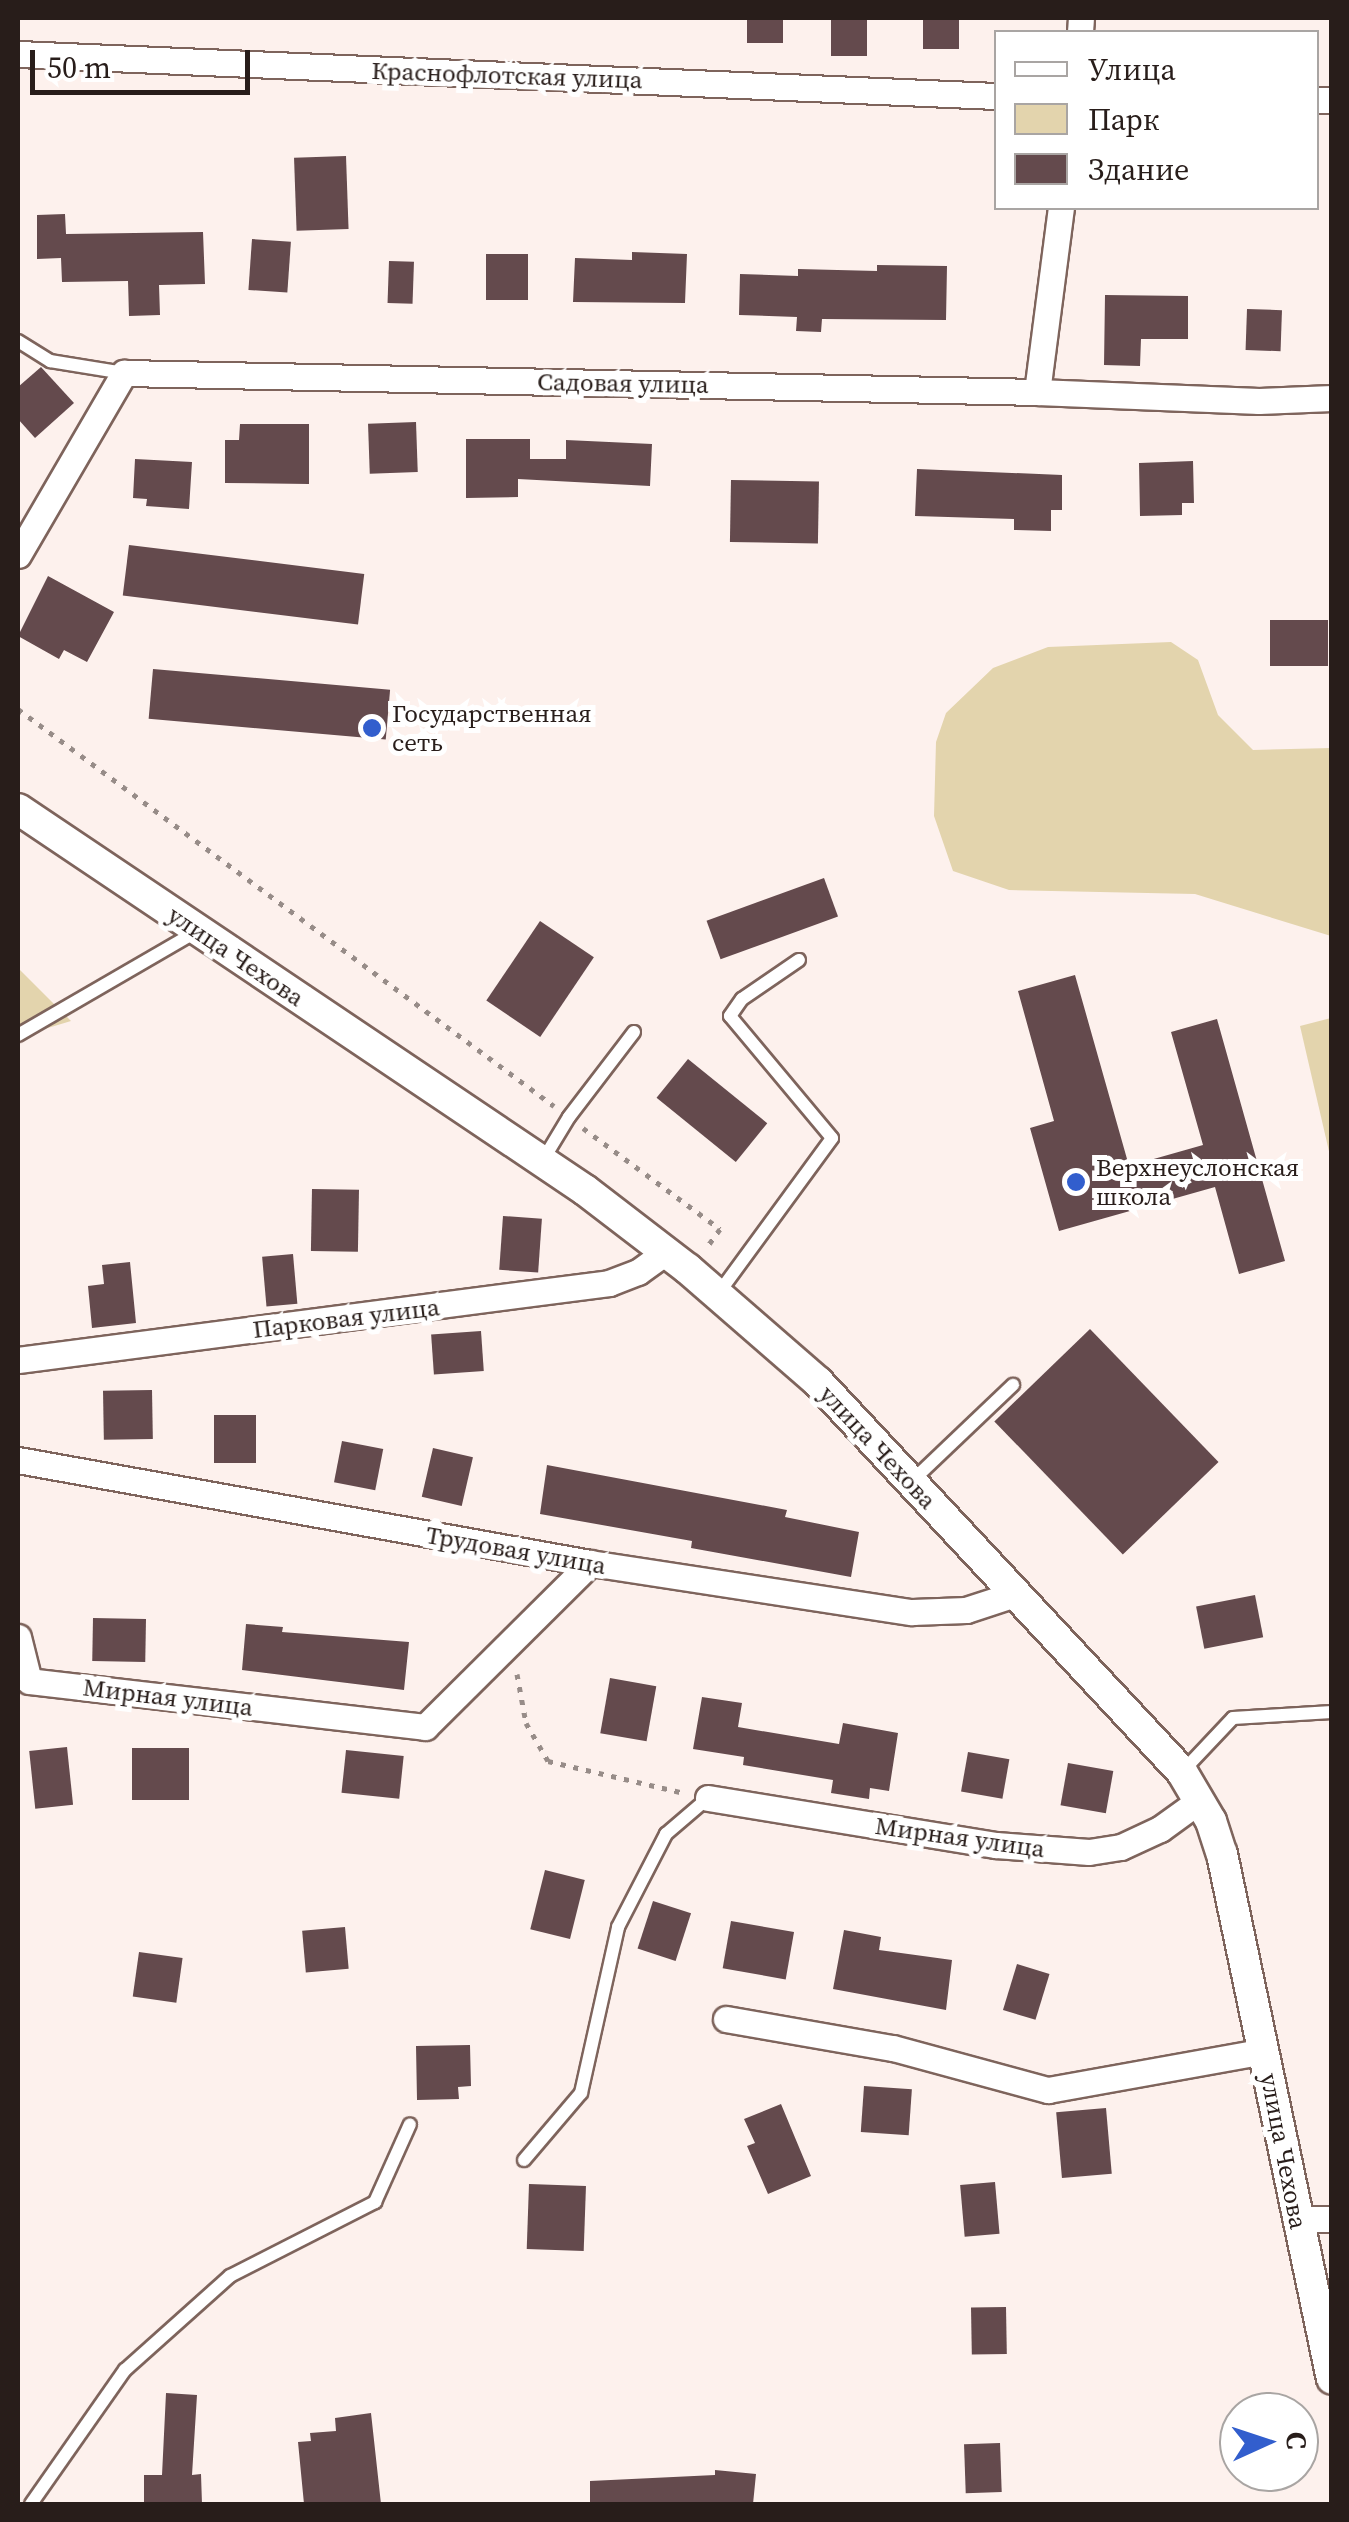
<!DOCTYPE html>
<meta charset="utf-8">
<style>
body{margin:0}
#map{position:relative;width:1349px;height:2522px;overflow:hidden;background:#fdf1ed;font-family:"Source Serif 4",serif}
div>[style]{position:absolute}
.green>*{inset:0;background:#e3d4ad}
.building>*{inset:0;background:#644a4d;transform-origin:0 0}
.path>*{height:5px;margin-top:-2.5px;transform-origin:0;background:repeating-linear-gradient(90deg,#978c88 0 5px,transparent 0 13px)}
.roads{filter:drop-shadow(2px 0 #7e645c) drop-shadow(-2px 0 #7e645c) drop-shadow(0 2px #7e645c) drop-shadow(0 -2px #7e645c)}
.service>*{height:12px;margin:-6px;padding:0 6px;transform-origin:6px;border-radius:6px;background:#fff}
.minor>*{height:25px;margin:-12.5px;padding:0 12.5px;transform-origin:12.5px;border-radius:12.5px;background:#fff}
.tertiary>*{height:30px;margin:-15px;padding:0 15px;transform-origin:15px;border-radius:15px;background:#fff}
.dots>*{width:28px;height:28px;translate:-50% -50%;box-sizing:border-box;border:5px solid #fff;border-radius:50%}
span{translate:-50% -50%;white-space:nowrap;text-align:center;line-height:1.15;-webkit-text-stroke:10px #fff;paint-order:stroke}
.street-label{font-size:25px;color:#281d1a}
.poi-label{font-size:25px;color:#281d1a}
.left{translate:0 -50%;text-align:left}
.frame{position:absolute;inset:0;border:20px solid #281d1a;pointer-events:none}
.legend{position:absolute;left:994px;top:30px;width:325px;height:180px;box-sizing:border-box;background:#fff;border:2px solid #a9a5a3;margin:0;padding:12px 18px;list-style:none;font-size:30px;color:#281d1a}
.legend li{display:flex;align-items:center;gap:20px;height:50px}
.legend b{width:50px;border:2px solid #a9a5a3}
.north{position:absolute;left:1219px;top:2392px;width:100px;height:100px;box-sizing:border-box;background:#fff;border:2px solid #a9a5a3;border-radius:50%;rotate:87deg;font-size:28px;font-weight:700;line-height:40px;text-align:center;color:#281d1a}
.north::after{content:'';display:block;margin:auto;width:35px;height:45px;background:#325ecd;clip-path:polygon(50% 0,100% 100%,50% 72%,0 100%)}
.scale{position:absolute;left:30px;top:50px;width:220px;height:45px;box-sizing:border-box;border:5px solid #281d1a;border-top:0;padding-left:12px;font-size:30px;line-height:35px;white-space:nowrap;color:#281d1a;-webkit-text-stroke:8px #fff;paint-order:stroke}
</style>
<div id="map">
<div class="green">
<i style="clip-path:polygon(1171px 642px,1198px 660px,1218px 715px,1253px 750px,1331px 748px,1331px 936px,1195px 894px,1009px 890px,953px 871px,934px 816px,936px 742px,946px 713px,993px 668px,1048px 647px)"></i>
<i style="clip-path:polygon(18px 968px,71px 1021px,18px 1037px)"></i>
<i style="clip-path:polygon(1331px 1018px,1332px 1018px,1331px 1160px,1300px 1026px)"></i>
</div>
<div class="building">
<i style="left:747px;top:18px;width:36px;height:25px"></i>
<i style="left:831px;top:18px;width:36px;height:38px"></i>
<i style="left:923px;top:18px;width:36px;height:31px"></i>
<i style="left:346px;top:156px;width:73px;height:52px;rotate:88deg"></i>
<i style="clip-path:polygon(65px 214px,66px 234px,203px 232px,205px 284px,159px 285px,160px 315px,129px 316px,128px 281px,62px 282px,61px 258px,37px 259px,37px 215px)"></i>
<i style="left:252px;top:239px;width:39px;height:51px;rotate:4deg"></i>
<i style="clip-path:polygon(632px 252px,687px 254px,685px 303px,573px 302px,575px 258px,632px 260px)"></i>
<i style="left:486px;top:254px;width:42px;height:46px"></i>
<i style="left:389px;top:261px;width:25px;height:42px;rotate:2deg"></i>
<i style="clip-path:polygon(877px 265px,947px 266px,946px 320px,822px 319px,821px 332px,796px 331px,797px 317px,739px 315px,740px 274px,798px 276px,798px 269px,877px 271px)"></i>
<i style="clip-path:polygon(1105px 295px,1188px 296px,1188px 339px,1141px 339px,1140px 366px,1104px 365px)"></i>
<i style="left:1247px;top:309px;width:35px;height:41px;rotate:2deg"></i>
<i style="clip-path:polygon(41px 367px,74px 403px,35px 438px,18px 419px,18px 387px)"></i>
<i style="left:416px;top:422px;width:50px;height:48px;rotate:88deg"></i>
<i style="clip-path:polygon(240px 424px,309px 424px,309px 484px,225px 483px,225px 440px,239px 440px)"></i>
<i style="clip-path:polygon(466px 439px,530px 439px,530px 459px,566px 459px,566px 440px,652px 444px,650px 486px,518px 479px,518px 497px,466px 498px)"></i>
<i style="clip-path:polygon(135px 459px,192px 462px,189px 509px,146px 506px,147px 499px,133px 498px)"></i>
<i style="clip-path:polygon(1193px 461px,1194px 503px,1182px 503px,1182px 515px,1140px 516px,1139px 463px)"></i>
<i style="clip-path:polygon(917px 469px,1062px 475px,1062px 510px,1051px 510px,1051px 531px,1014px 530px,1014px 519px,915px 516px)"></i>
<i style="left:731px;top:480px;width:88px;height:62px;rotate:1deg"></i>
<i style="left:129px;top:545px;width:237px;height:51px;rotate:7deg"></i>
<i style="clip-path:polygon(48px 576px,114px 612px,87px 662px,64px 650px,59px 659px,18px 636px)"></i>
<i style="left:1270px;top:620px;width:58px;height:46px"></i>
<i style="left:153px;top:669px;width:238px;height:50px;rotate:5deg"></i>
<i style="left:824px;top:878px;width:41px;height:125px;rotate:70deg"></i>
<i style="left:540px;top:921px;width:65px;height:96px;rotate:34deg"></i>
<i style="clip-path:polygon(1075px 975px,1129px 1166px,1203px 1145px,1171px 1032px,1217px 1019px,1285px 1261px,1239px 1274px,1215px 1187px,1059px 1231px,1030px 1128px,1054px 1121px,1018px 991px)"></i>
<i style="left:688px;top:1059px;width:102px;height:50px;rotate:39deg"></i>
<i style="left:312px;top:1189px;width:47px;height:62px;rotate:1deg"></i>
<i style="left:503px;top:1216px;width:39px;height:54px;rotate:4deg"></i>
<i style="left:293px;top:1254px;width:50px;height:31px;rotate:85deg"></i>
<i style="clip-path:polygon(130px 1262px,136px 1323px,92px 1328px,88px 1286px,104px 1284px,102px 1265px)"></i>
<i style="left:1090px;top:1329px;width:185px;height:133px;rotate:46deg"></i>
<i style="left:481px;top:1331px;width:40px;height:50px;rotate:86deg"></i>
<i style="left:152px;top:1390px;width:49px;height:49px;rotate:89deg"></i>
<i style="left:214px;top:1415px;width:42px;height:48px"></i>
<i style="left:342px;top:1441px;width:42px;height:42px;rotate:11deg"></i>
<i style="left:433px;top:1448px;width:41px;height:50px;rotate:13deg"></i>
<i style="clip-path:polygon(547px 1465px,787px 1510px,785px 1517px,859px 1532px,851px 1577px,691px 1548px,692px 1541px,540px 1514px)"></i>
<i style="left:1255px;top:1595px;width:43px;height:60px;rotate:79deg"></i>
<i style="left:93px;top:1618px;width:53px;height:43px;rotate:1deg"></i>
<i style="clip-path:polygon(246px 1624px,283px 1627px,282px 1632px,409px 1642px,404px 1690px,242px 1670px)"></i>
<i style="left:610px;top:1678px;width:47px;height:56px;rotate:10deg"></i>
<i style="clip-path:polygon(702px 1697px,742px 1703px,738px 1727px,839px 1744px,843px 1723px,898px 1733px,889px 1791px,870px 1788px,869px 1799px,831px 1793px,833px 1780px,743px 1765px,744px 1757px,693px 1749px)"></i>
<i style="left:67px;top:1747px;width:58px;height:38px;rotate:84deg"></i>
<i style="left:132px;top:1748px;width:57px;height:52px"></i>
<i style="left:346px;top:1750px;width:58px;height:43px;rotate:6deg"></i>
<i style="left:968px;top:1752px;width:42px;height:40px;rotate:10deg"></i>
<i style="left:1068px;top:1763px;width:46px;height:43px;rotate:10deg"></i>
<i style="left:545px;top:1870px;width:41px;height:61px;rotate:14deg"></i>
<i style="left:653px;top:1901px;width:40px;height:50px;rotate:18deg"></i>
<i style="left:731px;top:1921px;width:64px;height:48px;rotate:10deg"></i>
<i style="left:345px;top:1927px;width:42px;height:43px;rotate:85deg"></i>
<i style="clip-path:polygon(844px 1930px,881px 1937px,879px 1950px,952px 1960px,946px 2010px,833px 1989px)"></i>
<i style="left:139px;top:1952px;width:44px;height:45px;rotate:8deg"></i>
<i style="left:1017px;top:1964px;width:34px;height:48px;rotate:17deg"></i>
<i style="clip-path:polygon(470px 2045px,471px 2086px,458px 2087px,459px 2099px,417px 2100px,416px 2046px)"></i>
<i style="left:864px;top:2086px;width:48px;height:46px;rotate:4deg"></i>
<i style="clip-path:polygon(781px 2104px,811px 2176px,768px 2194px,747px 2146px,755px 2143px,744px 2119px)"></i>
<i style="left:1106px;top:2108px;width:66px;height:50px;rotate:85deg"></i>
<i style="left:995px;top:2182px;width:52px;height:35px;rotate:85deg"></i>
<i style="left:529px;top:2184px;width:57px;height:65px;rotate:2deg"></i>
<i style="left:1006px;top:2307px;width:47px;height:35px;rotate:89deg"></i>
<i style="clip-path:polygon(166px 2393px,197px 2395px,192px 2475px,201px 2474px,202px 2504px,144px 2504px,144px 2475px,162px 2475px)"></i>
<i style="clip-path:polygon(371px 2413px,381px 2504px,304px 2504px,298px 2442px,311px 2441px,310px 2433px,336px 2431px,335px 2418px)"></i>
<i style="left:1000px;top:2443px;width:49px;height:36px;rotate:88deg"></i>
<i style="clip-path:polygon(715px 2470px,756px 2474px,753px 2504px,590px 2504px,590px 2481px,715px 2475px)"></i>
</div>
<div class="path">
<i style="left:18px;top:709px;width:667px;rotate:36.53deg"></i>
<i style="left:583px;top:1128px;width:170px;rotate:36.4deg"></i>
<i style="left:720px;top:1229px;width:24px;rotate:126deg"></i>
<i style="left:517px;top:1674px;width:50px;rotate:79.6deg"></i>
<i style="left:526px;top:1723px;width:44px;rotate:59.9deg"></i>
<i style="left:548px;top:1761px;width:140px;rotate:13.2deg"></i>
</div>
<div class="roads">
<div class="service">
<i style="left:18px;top:341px;width:38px;rotate:32deg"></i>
<i style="left:50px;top:361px;width:75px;rotate:9.2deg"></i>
<i style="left:18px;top:1035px;width:206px;rotate:-30.1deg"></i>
<i style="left:543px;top:1160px;width:50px;rotate:-58.8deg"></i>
<i style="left:569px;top:1117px;width:107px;rotate:-52.6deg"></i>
<i style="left:718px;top:1294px;width:193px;rotate:-53.8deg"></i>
<i style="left:832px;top:1138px;width:159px;rotate:-129.9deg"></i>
<i style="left:730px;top:1016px;width:21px;rotate:-55deg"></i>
<i style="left:742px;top:999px;width:69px;rotate:-34.4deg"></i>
<i style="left:911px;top:1482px;width:141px;rotate:-43.6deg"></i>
<i style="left:1182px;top:1772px;width:74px;rotate:-46.6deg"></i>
<i style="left:1233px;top:1718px;width:99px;rotate:-3.5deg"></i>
<i style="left:524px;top:2160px;width:88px;rotate:-49.6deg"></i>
<i style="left:581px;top:2093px;width:170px;rotate:-77.4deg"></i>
<i style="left:618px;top:1927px;width:105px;rotate:-62.7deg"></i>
<i style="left:666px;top:1834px;width:55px;rotate:-40.6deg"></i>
<i style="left:31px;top:2504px;width:164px;rotate:-55deg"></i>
<i style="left:125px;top:2370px;width:141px;rotate:-41.8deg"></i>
<i style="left:230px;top:2276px;width:163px;rotate:-27deg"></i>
<i style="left:375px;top:2202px;width:85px;rotate:-65.8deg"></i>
</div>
<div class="minor">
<i style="left:1080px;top:32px;width:14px;rotate:-86deg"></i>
<i style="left:18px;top:54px;width:979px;rotate:2.46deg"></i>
<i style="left:1316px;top:100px;width:16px"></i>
<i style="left:1037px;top:392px;width:186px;rotate:-82.6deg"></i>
<i style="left:18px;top:555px;width:211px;rotate:-59.8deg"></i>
<i style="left:124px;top:373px;width:913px;rotate:1.19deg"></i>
<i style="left:1037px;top:392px;width:222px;rotate:2.3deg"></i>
<i style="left:1259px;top:401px;width:73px;rotate:-2.4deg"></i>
<i style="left:18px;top:1360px;width:596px;rotate:-7.42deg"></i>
<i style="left:609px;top:1283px;width:31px;rotate:-21deg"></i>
<i style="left:638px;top:1272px;width:34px;rotate:-36deg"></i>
<i style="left:18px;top:1460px;width:581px;rotate:10.21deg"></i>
<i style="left:590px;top:1563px;width:326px;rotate:8.7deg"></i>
<i style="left:912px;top:1612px;width:54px;rotate:-2.1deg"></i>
<i style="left:966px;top:1610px;width:52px;rotate:-18.1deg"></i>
<i style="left:18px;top:1637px;width:45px;rotate:76deg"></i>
<i style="left:29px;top:1681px;width:399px;rotate:6.6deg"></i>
<i style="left:425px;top:1727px;width:233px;rotate:-44.8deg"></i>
<i style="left:708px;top:1798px;width:292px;rotate:9.3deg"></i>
<i style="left:996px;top:1845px;width:93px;rotate:4.3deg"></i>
<i style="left:1089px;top:1852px;width:32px;rotate:-9deg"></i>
<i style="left:1121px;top:1847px;width:43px;rotate:-24.8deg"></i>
<i style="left:1160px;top:1829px;width:49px;rotate:-35.9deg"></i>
<i style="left:726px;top:2019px;width:169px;rotate:9.9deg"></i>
<i style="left:893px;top:2048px;width:161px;rotate:15.2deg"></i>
<i style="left:1048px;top:2090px;width:219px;rotate:-10.2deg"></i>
<i style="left:1297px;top:2219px;width:35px"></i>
</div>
<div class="tertiary">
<i style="left:18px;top:809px;width:683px;rotate:33.9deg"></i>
<i style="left:585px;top:1190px;width:130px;rotate:37.5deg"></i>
<i style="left:688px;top:1269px;width:172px;rotate:41deg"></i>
<i style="left:818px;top:1382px;width:533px;rotate:46.97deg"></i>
<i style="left:1182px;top:1772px;width:57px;rotate:59.4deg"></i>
<i style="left:1211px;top:1821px;width:35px;rotate:72deg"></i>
<i style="left:1222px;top:1854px;width:536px;rotate:78.17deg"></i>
</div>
</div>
<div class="dots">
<i style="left:372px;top:728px;background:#325ecd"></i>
<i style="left:1076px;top:1182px;background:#325ecd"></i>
</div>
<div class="street-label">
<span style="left:507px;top:75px;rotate:2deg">Краснофлотская улица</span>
<span style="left:623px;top:383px;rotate:1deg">Садовая улица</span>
<span style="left:236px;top:956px;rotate:34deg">улица Чехова</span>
<span style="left:346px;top:1318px;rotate:-7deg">Парковая улица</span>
<span style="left:878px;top:1447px;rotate:47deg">улица Чехова</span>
<span style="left:516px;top:1550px;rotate:10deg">Трудовая улица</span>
<span style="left:168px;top:1697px;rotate:7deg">Мирная улица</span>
<span style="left:960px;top:1837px;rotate:8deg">Мирная улица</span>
<span style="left:1284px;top:2151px;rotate:79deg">улица Чехова</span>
</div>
<div class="poi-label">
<span class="left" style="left:392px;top:728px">Государственная<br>сеть</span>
<span class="left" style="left:1096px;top:1182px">Верхнеуслонская<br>школа</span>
</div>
<div class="frame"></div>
<ul class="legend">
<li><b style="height:12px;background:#fff"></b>Улица</li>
<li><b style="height:28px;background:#e3d4ad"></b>Парк</li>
<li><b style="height:28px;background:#644a4d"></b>Здание</li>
</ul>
<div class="north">С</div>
<div class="scale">50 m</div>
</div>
